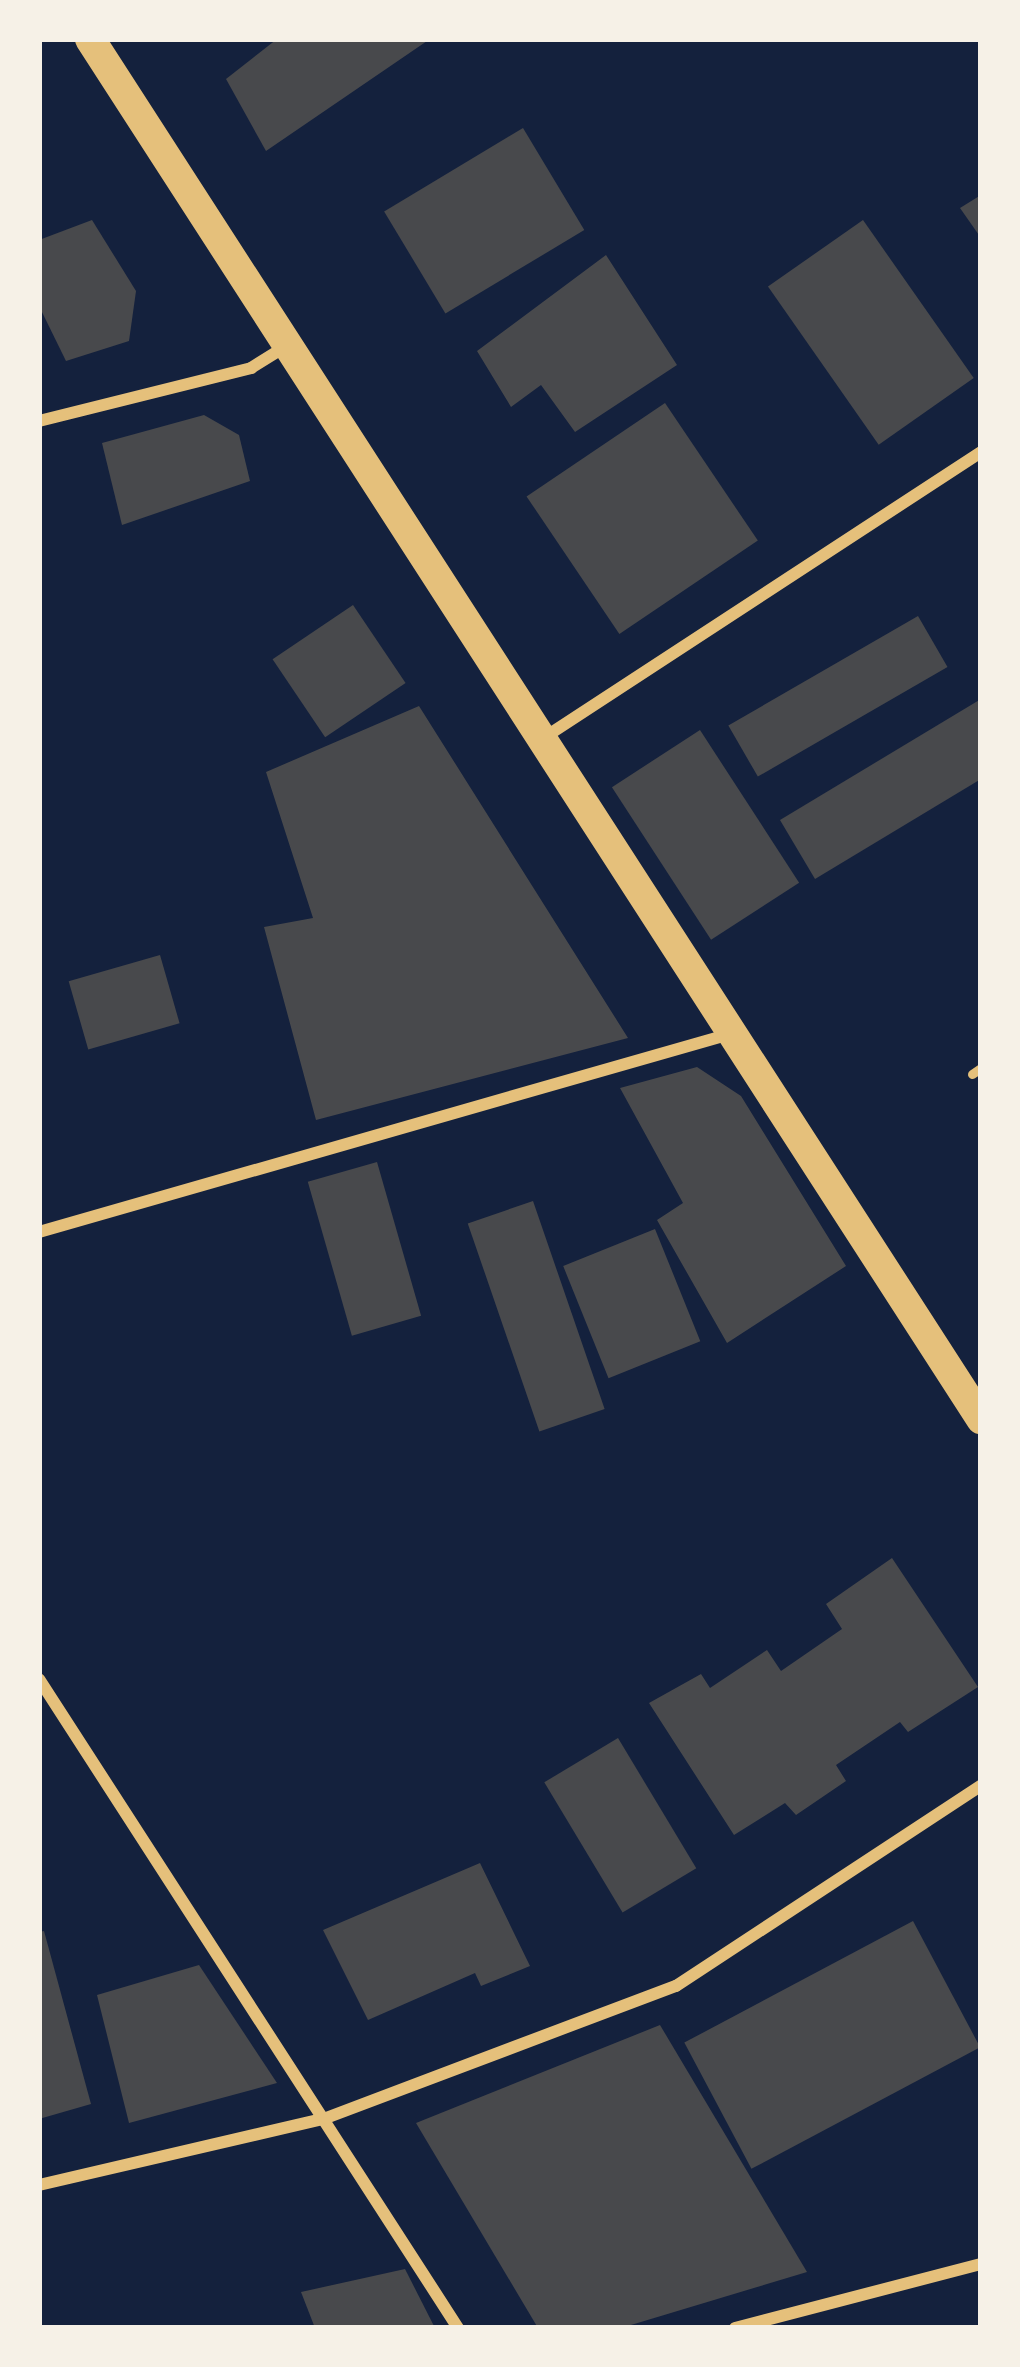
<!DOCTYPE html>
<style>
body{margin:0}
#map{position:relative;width:1020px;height:2367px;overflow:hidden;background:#14213d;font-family:Cabin,sans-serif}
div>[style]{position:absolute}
.building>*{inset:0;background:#48494c;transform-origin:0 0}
.service>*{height:9px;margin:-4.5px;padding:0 4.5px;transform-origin:4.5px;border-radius:4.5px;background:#e5c07b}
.minor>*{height:12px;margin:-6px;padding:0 6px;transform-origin:6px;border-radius:6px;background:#e5c07b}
.primary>*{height:30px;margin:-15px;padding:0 15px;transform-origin:15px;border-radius:15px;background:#e5c07b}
span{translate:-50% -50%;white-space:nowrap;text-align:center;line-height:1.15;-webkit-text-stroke:9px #f6f1e7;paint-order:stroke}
.frame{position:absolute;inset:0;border:42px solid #f6f1e7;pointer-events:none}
</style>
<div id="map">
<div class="building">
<i style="clip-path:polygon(277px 39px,430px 39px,266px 151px,226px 79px)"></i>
<i style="left:523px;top:128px;width:119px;height:162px;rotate:59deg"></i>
<i style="clip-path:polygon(981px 195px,981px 238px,960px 208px)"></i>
<i style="clip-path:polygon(92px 220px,136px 291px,129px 341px,66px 361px,39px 306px,39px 240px)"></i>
<i style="left:863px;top:220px;width:193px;height:116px;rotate:55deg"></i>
<i style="clip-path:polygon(606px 255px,677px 365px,575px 432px,541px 385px,511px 407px,477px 351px)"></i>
<i style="left:665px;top:403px;width:166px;height:167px;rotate:56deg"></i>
<i style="clip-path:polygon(204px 415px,239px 435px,250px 481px,122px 525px,102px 443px)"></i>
<i style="left:353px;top:605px;width:94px;height:97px;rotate:56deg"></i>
<i style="left:918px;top:616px;width:59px;height:219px;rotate:60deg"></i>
<i style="clip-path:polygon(981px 699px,981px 779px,815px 879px,780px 820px)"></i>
<i style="clip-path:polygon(419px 706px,628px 1038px,316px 1120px,264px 927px,313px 918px,266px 772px)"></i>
<i style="left:700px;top:730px;width:182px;height:105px;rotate:57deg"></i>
<i style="left:160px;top:955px;width:71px;height:95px;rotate:74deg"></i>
<i style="clip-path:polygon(697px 1067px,741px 1096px,846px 1266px,727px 1343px,657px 1220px,683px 1203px,620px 1088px)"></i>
<i style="left:377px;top:1162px;width:160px;height:72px;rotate:74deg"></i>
<i style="left:533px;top:1201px;width:220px;height:69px;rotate:71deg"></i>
<i style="left:655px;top:1229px;width:121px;height:99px;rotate:68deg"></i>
<i style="clip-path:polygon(892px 1558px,978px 1687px,908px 1732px,900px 1722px,836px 1765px,846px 1781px,796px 1815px,785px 1803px,734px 1835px,649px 1703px,701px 1674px,710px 1688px,767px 1650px,781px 1671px,842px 1629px,826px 1604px)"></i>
<i style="left:618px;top:1738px;width:152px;height:86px;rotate:59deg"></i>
<i style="clip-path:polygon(480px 1863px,530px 1966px,481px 1986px,475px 1973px,368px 2020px,323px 1930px)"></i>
<i style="left:913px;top:1921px;width:143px;height:259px;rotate:62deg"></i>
<i style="clip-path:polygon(44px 1931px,91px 2104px,39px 2119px,39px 1932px)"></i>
<i style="clip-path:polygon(199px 1965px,277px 2083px,129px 2123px,97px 1995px)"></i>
<i style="clip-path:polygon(660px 2025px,807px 2272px,621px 2328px,538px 2328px,416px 2123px)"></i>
<i style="clip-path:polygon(405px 2269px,435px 2328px,315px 2328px,301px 2292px)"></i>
</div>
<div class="service">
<i style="left:972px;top:1074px;width:11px;rotate:-34deg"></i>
</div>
<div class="minor">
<i style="left:39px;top:421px;width:219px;rotate:-14deg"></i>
<i style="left:251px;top:368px;width:40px;rotate:-32deg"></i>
<i style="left:545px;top:737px;width:521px;rotate:-33.17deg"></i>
<i style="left:39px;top:1232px;width:719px;rotate:-15.99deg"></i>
<i style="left:39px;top:1679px;width:773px;rotate:57.15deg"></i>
<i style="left:39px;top:2185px;width:295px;rotate:-13.1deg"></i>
<i style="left:326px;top:2118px;width:374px;rotate:-20.7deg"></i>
<i style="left:676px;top:1986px;width:365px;rotate:-33.3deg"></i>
<i style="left:735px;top:2328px;width:254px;rotate:-14.6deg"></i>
</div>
<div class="primary">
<i style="left:90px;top:39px;width:1643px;rotate:57.15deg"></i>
</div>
<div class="frame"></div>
</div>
